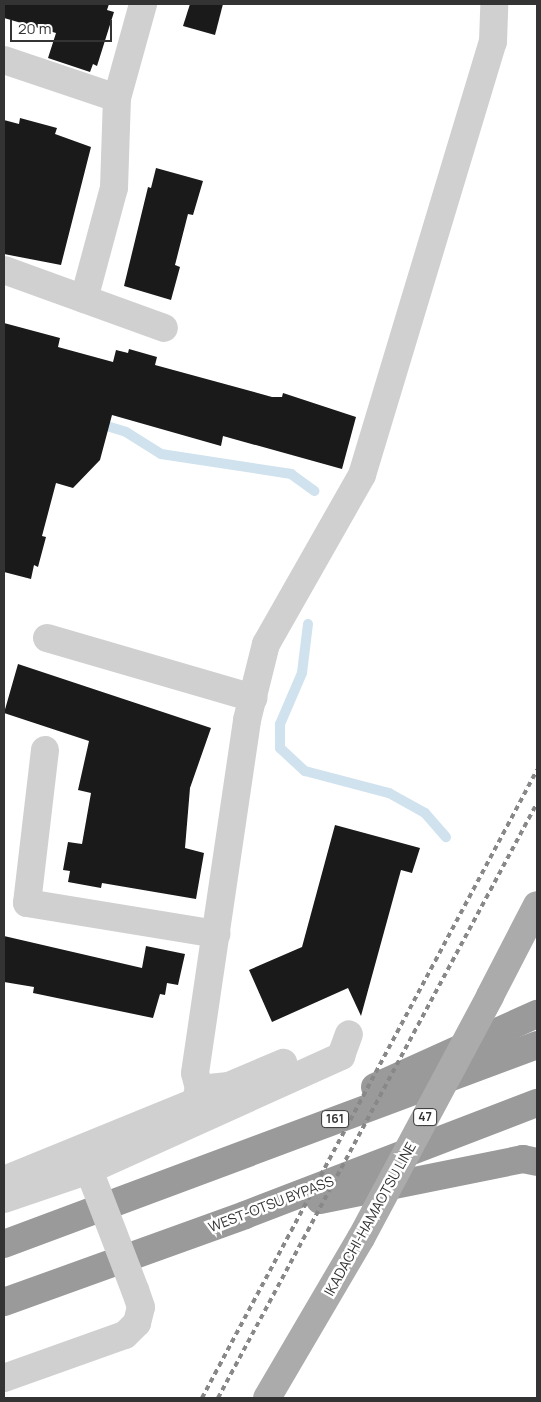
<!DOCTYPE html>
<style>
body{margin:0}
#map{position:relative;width:541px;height:1402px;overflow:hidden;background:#fff;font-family:Manrope,sans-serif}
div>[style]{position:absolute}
.stream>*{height:10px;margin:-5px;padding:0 5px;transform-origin:5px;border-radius:5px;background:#cfe2ee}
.building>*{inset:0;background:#1a1a1a}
.minor>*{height:28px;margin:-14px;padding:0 14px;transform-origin:14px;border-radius:14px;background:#d0d0d0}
.major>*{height:28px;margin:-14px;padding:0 14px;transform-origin:14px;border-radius:14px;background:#ababab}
.highway>*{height:28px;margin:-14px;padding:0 14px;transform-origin:14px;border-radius:14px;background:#9a9a9a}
.rail>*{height:4px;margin-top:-2px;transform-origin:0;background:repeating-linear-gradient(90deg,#888 0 5px,transparent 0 9px)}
.minor-bridge>*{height:28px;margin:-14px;padding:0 14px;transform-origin:14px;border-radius:14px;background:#d0d0d0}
.major-bridge>*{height:28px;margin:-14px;padding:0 14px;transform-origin:14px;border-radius:14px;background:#ababab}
span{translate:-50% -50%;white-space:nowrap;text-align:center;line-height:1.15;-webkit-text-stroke:5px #fff;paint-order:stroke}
.shield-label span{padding:1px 4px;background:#fff;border:1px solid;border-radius:4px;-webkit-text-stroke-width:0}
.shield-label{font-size:12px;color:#333;font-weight:700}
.street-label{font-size:14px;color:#333}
.frame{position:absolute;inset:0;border:5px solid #333;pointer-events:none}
.scale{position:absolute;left:10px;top:20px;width:102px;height:22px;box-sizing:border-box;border:2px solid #333;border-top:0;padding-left:6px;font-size:15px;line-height:18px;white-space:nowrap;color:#333;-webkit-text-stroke:4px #fff;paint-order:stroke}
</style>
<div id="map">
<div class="stream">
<i style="left:97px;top:423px;width:30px;rotate:17deg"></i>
<i style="left:126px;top:432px;width:41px;rotate:32.2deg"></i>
<i style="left:161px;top:454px;width:132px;rotate:8.7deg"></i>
<i style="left:291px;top:474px;width:29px;rotate:36deg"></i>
<i style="left:308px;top:624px;width:49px;rotate:97deg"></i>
<i style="left:302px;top:673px;width:56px;rotate:113.3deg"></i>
<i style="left:280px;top:724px;width:24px;rotate:90deg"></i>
<i style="left:280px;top:748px;width:34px;rotate:43deg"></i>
<i style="left:305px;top:771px;width:87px;rotate:14.7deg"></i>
<i style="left:389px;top:793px;width:41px;rotate:29.1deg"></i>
<i style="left:425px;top:813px;width:32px;rotate:49deg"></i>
</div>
<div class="building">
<i style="clip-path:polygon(4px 4px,109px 4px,107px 10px,114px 12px,97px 66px,93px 64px,90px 72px,48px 58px,56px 33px,4px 18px)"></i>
<i style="clip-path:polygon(190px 4px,223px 4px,215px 35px,183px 26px)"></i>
<i style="clip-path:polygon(20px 118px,57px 128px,55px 134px,91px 147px,61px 265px,4px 254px,4px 120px,19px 124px)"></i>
<i style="clip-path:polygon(156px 168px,203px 181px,193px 215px,188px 214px,175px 265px,180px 267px,171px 300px,124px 286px,148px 187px,151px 188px)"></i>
<i style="clip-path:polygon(4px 323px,60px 338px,58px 347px,113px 362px,116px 350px,128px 353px,129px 349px,157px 357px,155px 365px,272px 397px,282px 397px,283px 393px,356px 417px,342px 469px,223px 436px,221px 446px,112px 415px,100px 460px,73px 488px,56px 483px,42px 536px,46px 537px,38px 567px,34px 565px,31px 579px,4px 572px)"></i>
<i style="clip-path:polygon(18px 664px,211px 728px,190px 788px,185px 848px,204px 853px,196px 899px,102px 883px,101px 888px,68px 882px,70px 871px,63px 870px,68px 842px,82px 844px,91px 793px,78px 790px,89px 741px,4px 713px)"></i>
<i style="clip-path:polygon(335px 825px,420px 848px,412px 873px,401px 870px,361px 1016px,348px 988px,272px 1022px,249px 970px,302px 947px)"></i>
<i style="clip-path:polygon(4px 936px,142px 968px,146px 946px,185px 954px,178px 985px,167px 983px,165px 995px,160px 994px,153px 1018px,33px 993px,34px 987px,4px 982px)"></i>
</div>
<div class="minor">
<i style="left:4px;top:60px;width:119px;rotate:18.6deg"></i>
<i style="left:4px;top:270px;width:170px;rotate:19.9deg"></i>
<i style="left:84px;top:299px;width:115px;rotate:-74.9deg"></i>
<i style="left:114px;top:188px;width:90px;rotate:-88.1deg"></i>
<i style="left:117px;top:98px;width:98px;rotate:-74.5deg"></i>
<i style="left:47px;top:638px;width:215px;rotate:16.2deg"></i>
<i style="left:45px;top:750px;width:154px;rotate:96.7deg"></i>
<i style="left:27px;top:903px;width:192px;rotate:9.3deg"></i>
<i style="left:199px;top:1089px;width:16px;rotate:-104deg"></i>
<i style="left:195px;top:1073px;width:357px;rotate:-81.6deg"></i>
<i style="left:247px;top:720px;width:78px;rotate:-76deg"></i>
<i style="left:266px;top:644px;width:194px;rotate:-60.4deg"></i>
<i style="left:362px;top:475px;width:452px;rotate:-73.2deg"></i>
<i style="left:493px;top:42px;width:38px;rotate:-88deg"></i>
<i style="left:4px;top:1180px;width:206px;rotate:-22.2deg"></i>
<i style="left:195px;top:1102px;width:14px;rotate:-73deg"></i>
<i style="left:199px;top:1089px;width:30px;rotate:-6deg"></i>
<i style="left:229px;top:1086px;width:59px;rotate:-23.1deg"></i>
<i style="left:4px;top:1199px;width:90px;rotate:-18.8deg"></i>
<i style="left:89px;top:1170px;width:277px;rotate:-24.3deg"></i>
<i style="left:341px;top:1056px;width:23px;rotate:-70deg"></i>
<i style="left:4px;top:1378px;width:128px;rotate:-19.6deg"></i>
<i style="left:125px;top:1335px;width:17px;rotate:-45deg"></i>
<i style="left:137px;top:1323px;width:16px;rotate:-76deg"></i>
<i style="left:141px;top:1307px;width:18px;rotate:-109deg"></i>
</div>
<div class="major">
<i style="left:490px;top:996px;width:102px;rotate:-62.7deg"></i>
<i style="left:267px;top:1398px;width:186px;rotate:-59.6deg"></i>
</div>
<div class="highway">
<i style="left:375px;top:1087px;width:178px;rotate:-24.3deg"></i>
<i style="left:320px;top:1200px;width:207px;rotate:-11.4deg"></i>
<i style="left:523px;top:1159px;width:14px;rotate:12deg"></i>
<i style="left:4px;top:1244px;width:569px;rotate:-20.47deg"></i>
<i style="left:4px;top:1302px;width:256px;rotate:-19.8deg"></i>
<i style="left:245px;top:1215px;width:313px;rotate:-21deg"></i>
</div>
<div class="rail">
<i style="left:202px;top:1398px;width:712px;rotate:-61.92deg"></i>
<i style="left:218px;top:1398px;width:675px;rotate:-61.8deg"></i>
</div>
<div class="minor-bridge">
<i style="left:89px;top:1170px;width:129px;rotate:69deg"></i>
</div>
<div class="major-bridge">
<i style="left:361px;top:1238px;width:274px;rotate:-61.9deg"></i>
</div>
<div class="shield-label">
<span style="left:425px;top:1117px">47</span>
<span style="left:335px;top:1119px">161</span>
</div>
<div class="street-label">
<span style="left:271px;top:1204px;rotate:-21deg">WEST-OTSU BYPASS</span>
<span style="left:370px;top:1219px;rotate:-61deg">IKADACHI-HAMAOTSU LINE</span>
</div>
<div class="frame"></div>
<div class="scale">20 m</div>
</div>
